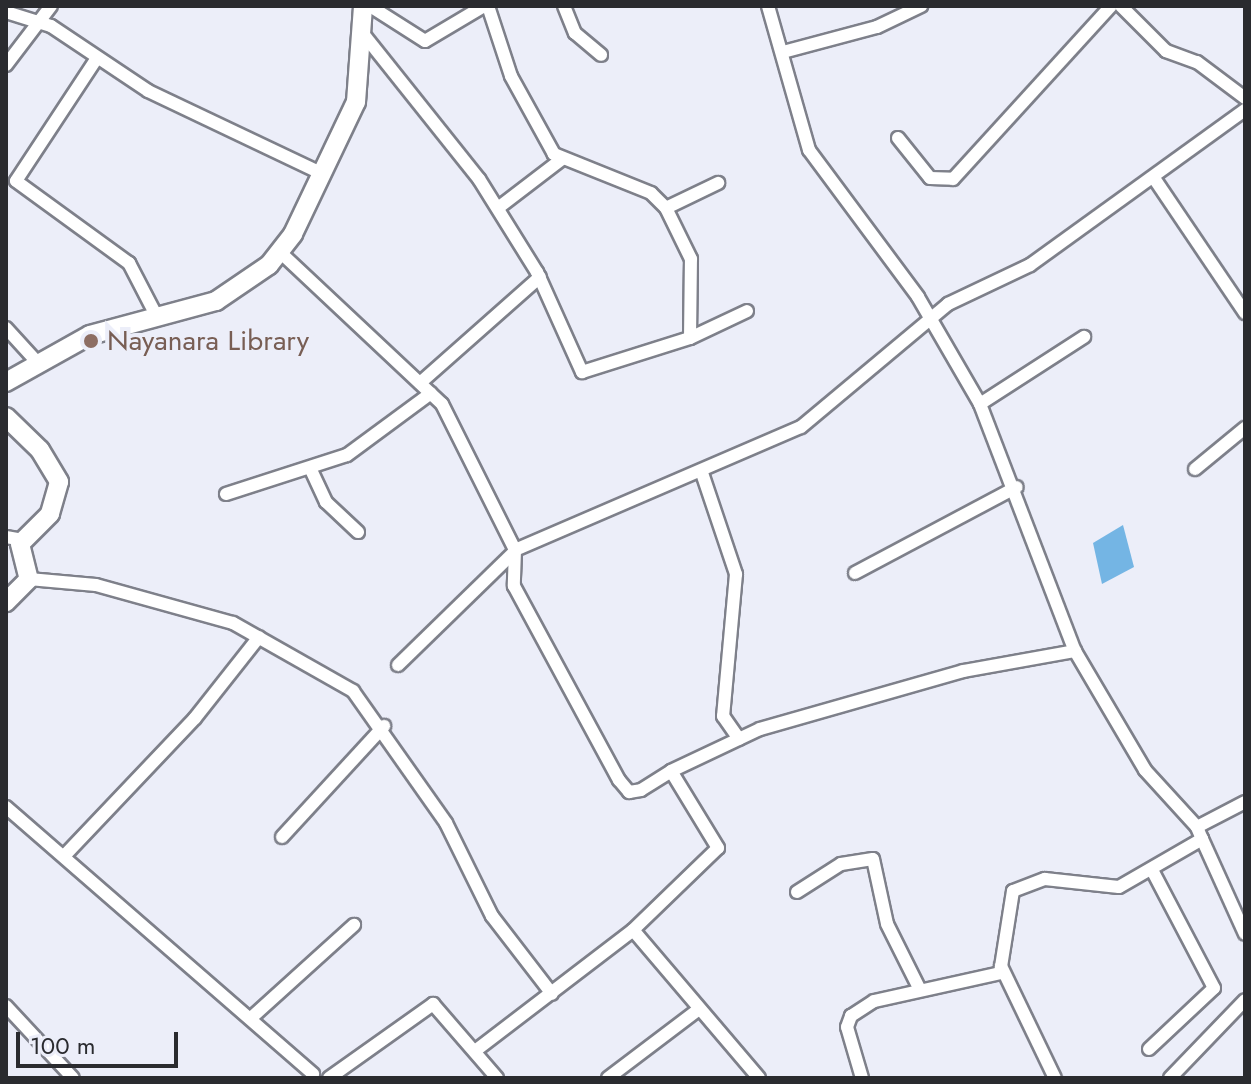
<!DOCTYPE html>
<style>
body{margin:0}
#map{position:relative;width:1251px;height:1084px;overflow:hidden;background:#eceef9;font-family:Jost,sans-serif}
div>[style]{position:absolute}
.water>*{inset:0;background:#74b5e4}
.roads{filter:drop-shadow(2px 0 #7e808a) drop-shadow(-2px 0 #7e808a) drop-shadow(0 2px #7e808a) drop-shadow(0 -2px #7e808a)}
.minor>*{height:12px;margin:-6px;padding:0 6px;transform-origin:6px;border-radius:6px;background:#fff}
.secondary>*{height:18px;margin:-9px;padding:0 9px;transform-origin:9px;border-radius:9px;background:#fff}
.dots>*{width:22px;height:22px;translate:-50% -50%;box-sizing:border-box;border:4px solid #eceef9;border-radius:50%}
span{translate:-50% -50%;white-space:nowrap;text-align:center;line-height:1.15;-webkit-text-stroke:8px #eceef9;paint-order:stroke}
.education-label{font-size:28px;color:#785e54}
.left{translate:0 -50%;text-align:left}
.frame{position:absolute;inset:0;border:8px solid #2a2b2f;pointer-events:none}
.scale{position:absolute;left:16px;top:1032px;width:162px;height:36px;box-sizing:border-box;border:4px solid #2a2b2f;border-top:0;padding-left:10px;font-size:24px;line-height:28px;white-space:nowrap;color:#2a2b2f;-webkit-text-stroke:6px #eceef9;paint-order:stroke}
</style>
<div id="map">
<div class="water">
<i style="clip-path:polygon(1123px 525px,1134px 567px,1102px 584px,1093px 543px)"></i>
</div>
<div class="roads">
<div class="minor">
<i style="left:370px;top:6px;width:65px;rotate:32.5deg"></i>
<i style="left:425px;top:41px;width:69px;rotate:-30.7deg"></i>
<i style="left:564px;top:6px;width:29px;rotate:68deg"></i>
<i style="left:575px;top:33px;width:34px;rotate:40deg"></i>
<i style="left:768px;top:6px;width:150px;rotate:74.1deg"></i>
<i style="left:809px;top:150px;width:183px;rotate:53.4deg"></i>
<i style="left:918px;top:297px;width:124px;rotate:59.9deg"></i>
<i style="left:980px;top:404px;width:265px;rotate:69deg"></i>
<i style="left:1075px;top:651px;width:138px;rotate:59.5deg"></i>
<i style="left:1145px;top:770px;width:77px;rotate:47.6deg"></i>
<i style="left:1121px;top:6px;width:64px;rotate:45deg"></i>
<i style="left:1166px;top:51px;width:33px;rotate:20deg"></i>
<i style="left:1197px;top:62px;width:60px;rotate:36.9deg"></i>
<i style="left:6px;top:12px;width:47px;rotate:17.3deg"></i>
<i style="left:51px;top:26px;width:117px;rotate:33.8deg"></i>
<i style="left:148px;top:91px;width:191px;rotate:25.4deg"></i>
<i style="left:364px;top:35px;width:184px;rotate:51.4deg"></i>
<i style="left:479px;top:179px;width:110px;rotate:58.1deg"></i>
<i style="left:537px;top:272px;width:110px;rotate:65.8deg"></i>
<i style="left:582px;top:372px;width:113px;rotate:-17.5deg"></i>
<i style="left:690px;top:338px;width:79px;rotate:-89.3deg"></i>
<i style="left:691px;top:259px;width:57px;rotate:-116.1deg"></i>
<i style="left:666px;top:208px;width:21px;rotate:-135deg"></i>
<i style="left:651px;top:193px;width:105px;rotate:-158.1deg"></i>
<i style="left:554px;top:154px;width:89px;rotate:-118.9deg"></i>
<i style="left:511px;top:76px;width:74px;rotate:-108.2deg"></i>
<i style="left:783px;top:52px;width:97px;rotate:-14.9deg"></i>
<i style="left:877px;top:27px;width:49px;rotate:-25.5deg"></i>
<i style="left:97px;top:58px;width:147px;rotate:123.4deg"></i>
<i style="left:16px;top:181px;width:140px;rotate:36deg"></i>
<i style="left:129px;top:263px;width:59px;rotate:62.6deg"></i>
<i style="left:6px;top:65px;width:74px;rotate:-52.7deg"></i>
<i style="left:898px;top:138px;width:51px;rotate:51.3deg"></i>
<i style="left:930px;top:178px;width:23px;rotate:2deg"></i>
<i style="left:953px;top:179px;width:234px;rotate:-47.6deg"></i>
<i style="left:1154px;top:178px;width:163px;rotate:56deg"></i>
<i style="left:498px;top:208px;width:81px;rotate:-37.4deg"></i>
<i style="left:666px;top:208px;width:58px;rotate:-25.7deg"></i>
<i style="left:280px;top:252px;width:222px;rotate:43.2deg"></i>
<i style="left:442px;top:404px;width:163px;rotate:63.4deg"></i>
<i style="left:515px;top:550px;width:311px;rotate:-23.3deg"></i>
<i style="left:801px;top:427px;width:192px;rotate:-39.9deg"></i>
<i style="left:948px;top:304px;width:91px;rotate:-25.4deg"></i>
<i style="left:1030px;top:265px;width:265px;rotate:-35.8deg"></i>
<i style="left:6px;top:328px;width:46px;rotate:47.6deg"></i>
<i style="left:690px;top:338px;width:63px;rotate:-25.3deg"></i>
<i style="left:420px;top:383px;width:160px;rotate:-41.5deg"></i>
<i style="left:980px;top:404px;width:124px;rotate:-32.8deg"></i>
<i style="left:1195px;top:469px;width:65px;rotate:-39.4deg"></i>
<i style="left:312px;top:472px;width:33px;rotate:65deg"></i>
<i style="left:326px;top:502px;width:44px;rotate:43.2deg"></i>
<i style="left:702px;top:473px;width:107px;rotate:71.4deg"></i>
<i style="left:736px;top:574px;width:143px;rotate:95.2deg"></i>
<i style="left:723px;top:716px;width:28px;rotate:55deg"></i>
<i style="left:226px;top:494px;width:127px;rotate:-17.9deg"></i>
<i style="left:347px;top:455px;width:104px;rotate:-36.4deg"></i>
<i style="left:6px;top:537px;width:17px;rotate:10deg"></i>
<i style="left:515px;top:550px;width:36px;rotate:92deg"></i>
<i style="left:514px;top:586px;width:221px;rotate:61.6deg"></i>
<i style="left:619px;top:780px;width:16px;rotate:50deg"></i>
<i style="left:629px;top:792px;width:12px;rotate:-9deg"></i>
<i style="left:641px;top:790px;width:36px;rotate:-32deg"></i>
<i style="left:855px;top:573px;width:183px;rotate:-28deg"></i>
<i style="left:29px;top:579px;width:67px;rotate:5.1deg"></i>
<i style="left:96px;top:585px;width:142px;rotate:15.5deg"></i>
<i style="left:233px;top:623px;width:138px;rotate:29.5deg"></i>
<i style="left:353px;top:691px;width:161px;rotate:54.8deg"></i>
<i style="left:446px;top:823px;width:104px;rotate:63.7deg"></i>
<i style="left:492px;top:916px;width:98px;rotate:52.4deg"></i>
<i style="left:398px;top:665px;width:161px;rotate:-44.2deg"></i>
<i style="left:6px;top:807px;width:407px;rotate:41deg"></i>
<i style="left:282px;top:837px;width:151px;rotate:-47.4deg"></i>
<i style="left:1202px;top:839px;width:104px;rotate:65.6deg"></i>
<i style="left:66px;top:854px;width:187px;rotate:-46.5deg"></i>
<i style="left:195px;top:718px;width:103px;rotate:-51.7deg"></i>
<i style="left:797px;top:892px;width:52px;rotate:-32.5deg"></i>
<i style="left:841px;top:864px;width:32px;rotate:-9deg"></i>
<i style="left:873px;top:859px;width:66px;rotate:77.8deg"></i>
<i style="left:887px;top:924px;width:74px;rotate:63.4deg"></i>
<i style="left:1001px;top:966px;width:124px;rotate:64.3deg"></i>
<i style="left:6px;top:1006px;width:98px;rotate:47.1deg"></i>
<i style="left:251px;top:1018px;width:139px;rotate:-42.1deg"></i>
<i style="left:1149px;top:1049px;width:89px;rotate:-43.2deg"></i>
<i style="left:1214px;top:988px;width:133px;rotate:-117.7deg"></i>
<i style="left:475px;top:1051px;width:199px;rotate:-37.4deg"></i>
<i style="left:329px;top:1078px;width:128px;rotate:-35.4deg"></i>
<i style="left:433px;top:1004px;width:98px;rotate:49.1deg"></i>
<i style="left:608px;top:1078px;width:113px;rotate:-37.1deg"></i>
<i style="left:759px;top:1078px;width:194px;rotate:-130.4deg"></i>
<i style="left:633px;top:930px;width:118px;rotate:-44deg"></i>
<i style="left:718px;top:848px;width:90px;rotate:-121.4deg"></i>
<i style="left:671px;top:771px;width:98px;rotate:-25.3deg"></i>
<i style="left:760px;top:729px;width:211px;rotate:-15.9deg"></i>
<i style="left:963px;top:671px;width:114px;rotate:-10.1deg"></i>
<i style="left:862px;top:1078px;width:53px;rotate:-106.4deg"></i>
<i style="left:847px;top:1027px;width:12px;rotate:-70deg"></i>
<i style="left:851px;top:1016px;width:27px;rotate:-33deg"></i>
<i style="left:874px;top:1001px;width:129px;rotate:-12.5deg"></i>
<i style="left:1000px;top:973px;width:83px;rotate:-81deg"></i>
<i style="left:1013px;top:891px;width:34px;rotate:-21deg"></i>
<i style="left:1045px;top:879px;width:74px;rotate:6.2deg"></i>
<i style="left:1119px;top:887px;width:96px;rotate:-30deg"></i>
<i style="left:1202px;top:839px;width:13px;rotate:-113deg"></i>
<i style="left:1197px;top:827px;width:54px;rotate:-27.5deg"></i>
<i style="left:1170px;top:1078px;width:108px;rotate:-46.1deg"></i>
</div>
<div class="secondary">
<i style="left:6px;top:382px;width:96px;rotate:-29.2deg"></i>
<i style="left:90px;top:335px;width:131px;rotate:-15.1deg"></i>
<i style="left:216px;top:301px;width:64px;rotate:-34.2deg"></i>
<i style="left:269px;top:265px;width:39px;rotate:-52deg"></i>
<i style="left:293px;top:234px;width:146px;rotate:-64.5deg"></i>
<i style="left:356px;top:102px;width:96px;rotate:-85.8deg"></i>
<i style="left:6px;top:417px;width:47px;rotate:44.1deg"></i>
<i style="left:40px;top:450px;width:37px;rotate:59deg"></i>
<i style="left:59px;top:482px;width:33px;rotate:106deg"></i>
<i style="left:50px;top:514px;width:42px;rotate:135deg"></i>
<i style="left:20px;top:544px;width:36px;rotate:76deg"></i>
<i style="left:29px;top:579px;width:33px;rotate:135deg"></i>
</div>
</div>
<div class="dots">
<i style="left:91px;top:341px;background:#8d6e63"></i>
</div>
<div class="education-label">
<span class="left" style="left:107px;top:341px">Nayanara Library</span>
</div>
<div class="frame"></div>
<div class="scale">100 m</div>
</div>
